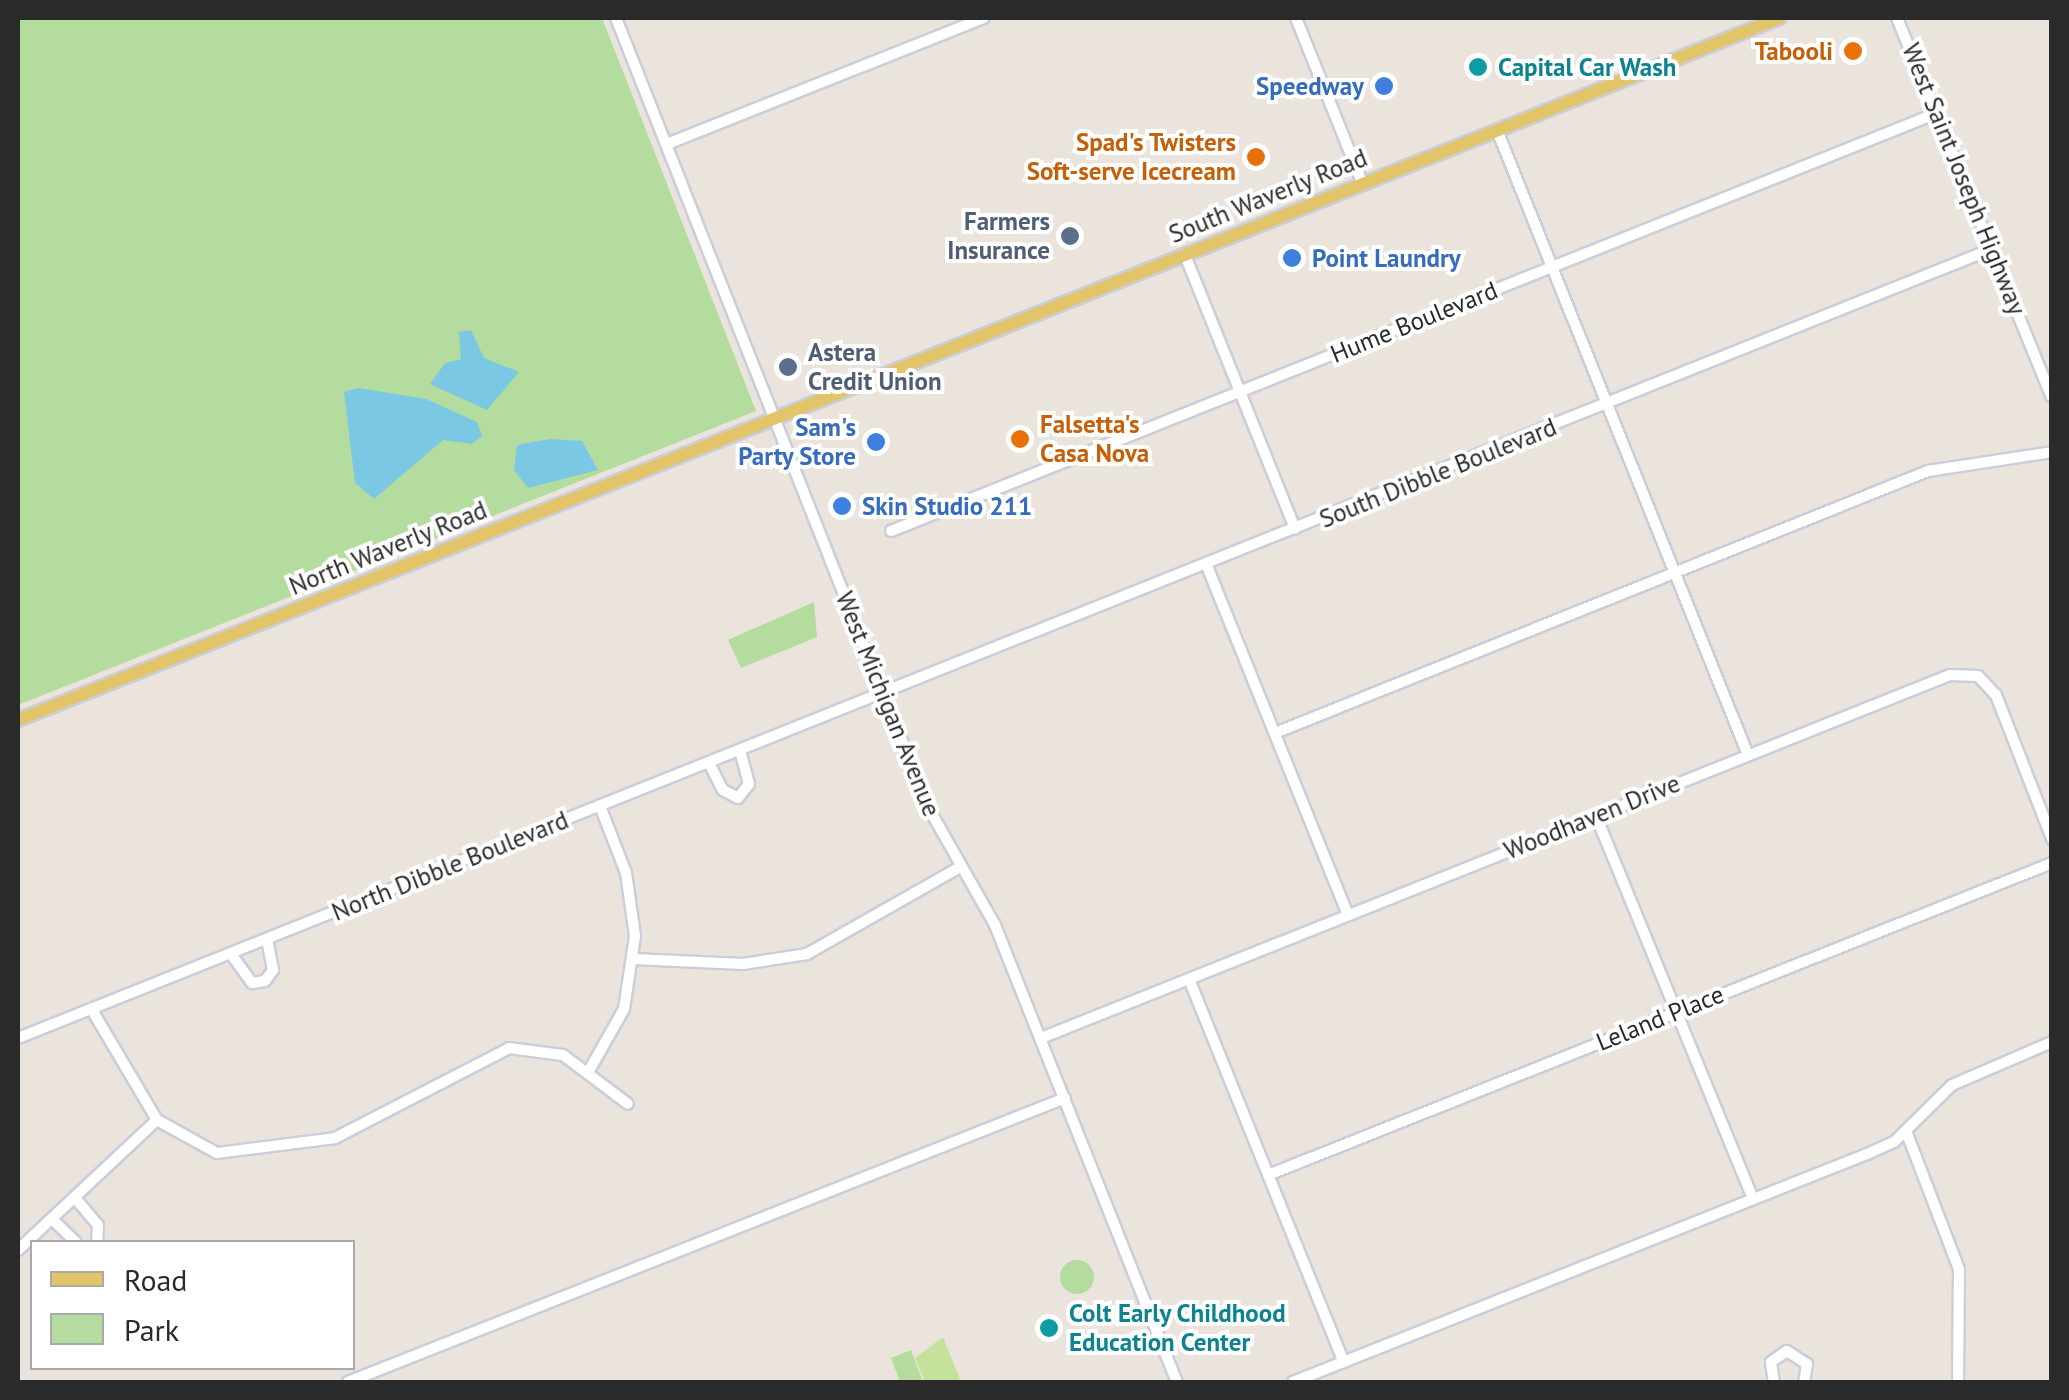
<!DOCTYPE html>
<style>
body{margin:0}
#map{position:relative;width:2069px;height:1400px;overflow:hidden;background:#eae4dd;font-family:"PT Sans",sans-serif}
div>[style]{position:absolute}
.green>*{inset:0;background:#b4dc9e}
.round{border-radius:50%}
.pitch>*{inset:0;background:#c5e29b}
.water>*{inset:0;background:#7ac8e3}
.roads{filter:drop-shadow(2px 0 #cbceda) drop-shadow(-2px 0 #cbceda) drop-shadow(0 2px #cbceda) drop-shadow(0 -2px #cbceda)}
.minor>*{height:10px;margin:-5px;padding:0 5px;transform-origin:5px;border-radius:5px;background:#fff}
.major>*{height:12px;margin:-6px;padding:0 6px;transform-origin:6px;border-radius:6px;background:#e3c569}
.dots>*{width:28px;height:28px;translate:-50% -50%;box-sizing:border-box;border:5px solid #fff;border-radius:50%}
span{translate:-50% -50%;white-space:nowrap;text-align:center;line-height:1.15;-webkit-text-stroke:8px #fff;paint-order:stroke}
.food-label{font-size:25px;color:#c56008;font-weight:700}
.right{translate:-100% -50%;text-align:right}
.left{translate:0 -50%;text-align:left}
.culture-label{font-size:25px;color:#0d838f;font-weight:700}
.shop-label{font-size:25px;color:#366cbe;font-weight:700}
.street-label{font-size:25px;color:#2a2a2a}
.service-label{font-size:25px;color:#4e5e75;font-weight:700}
.frame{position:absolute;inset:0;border:20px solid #2a2a2a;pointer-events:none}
.legend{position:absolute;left:30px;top:1240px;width:325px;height:130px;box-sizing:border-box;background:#fff;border:2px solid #aaa;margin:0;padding:12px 18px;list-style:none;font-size:30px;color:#2a2a2a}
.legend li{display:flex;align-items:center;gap:20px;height:50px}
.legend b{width:50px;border:2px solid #aaa}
</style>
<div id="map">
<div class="green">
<i style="clip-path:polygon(18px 18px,602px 18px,756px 411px,18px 705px)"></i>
<i style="clip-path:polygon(814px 602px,817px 637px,741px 668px,728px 640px)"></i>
<i class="round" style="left:1060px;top:1260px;width:34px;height:34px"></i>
<i style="clip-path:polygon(911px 1350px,923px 1382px,900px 1382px,891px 1358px)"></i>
</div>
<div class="pitch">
<i style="clip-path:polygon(943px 1337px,961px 1382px,925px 1382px,915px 1358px)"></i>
</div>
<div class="water">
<i style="clip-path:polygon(471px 330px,484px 358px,519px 372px,487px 410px,430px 384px,445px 363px,461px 359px,459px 332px)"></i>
<i style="clip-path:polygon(358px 388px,426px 399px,477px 422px,482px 436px,472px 444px,443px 440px,374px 499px,355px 483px,344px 392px)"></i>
<i style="clip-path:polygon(550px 439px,582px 441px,598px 470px,528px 488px,514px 470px,517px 445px)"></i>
</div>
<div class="roads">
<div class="minor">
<i style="left:616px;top:18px;width:848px;rotate:68.42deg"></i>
<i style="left:928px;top:807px;width:136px;rotate:60.4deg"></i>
<i style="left:995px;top:925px;width:492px;rotate:68.3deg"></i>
<i style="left:1296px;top:18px;width:177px;rotate:68.1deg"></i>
<i style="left:1897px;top:18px;width:409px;rotate:67.8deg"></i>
<i style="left:1497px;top:130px;width:674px;rotate:68.12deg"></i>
<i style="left:667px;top:144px;width:341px;rotate:-21.7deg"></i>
<i style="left:1185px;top:255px;width:295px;rotate:68.1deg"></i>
<i style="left:891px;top:531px;width:1126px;rotate:-21.78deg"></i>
<i style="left:1207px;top:566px;width:376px;rotate:68deg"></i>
<i style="left:1275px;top:733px;width:704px;rotate:-21.86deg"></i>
<i style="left:1928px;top:471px;width:125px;rotate:-8.7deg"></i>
<i style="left:709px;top:763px;width:30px;rotate:63deg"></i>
<i style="left:723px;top:790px;width:17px;rotate:28deg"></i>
<i style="left:738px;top:798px;width:18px;rotate:-52deg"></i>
<i style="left:749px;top:784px;width:35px;rotate:-105deg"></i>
<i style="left:1596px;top:816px;width:414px;rotate:67.7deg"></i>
<i style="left:231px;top:954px;width:36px;rotate:54deg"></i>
<i style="left:252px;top:983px;width:13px;rotate:-9deg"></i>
<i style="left:265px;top:981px;width:14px;rotate:-54deg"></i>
<i style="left:273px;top:970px;width:31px;rotate:-101deg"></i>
<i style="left:634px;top:959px;width:109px;rotate:2.6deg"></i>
<i style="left:743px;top:964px;width:65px;rotate:-8.9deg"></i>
<i style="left:807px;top:954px;width:176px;rotate:-29.6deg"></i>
<i style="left:1189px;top:979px;width:413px;rotate:68deg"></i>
<i style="left:92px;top:1010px;width:128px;rotate:59.4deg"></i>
<i style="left:157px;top:1120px;width:68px;rotate:28.8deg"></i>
<i style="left:217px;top:1153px;width:119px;rotate:-7.2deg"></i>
<i style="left:335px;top:1138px;width:196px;rotate:-27.3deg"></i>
<i style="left:509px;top:1048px;width:54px;rotate:7.4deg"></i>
<i style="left:563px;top:1055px;width:81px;rotate:37deg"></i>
<i style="left:18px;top:1038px;width:2126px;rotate:-21.79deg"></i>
<i style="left:1041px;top:1038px;width:979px;rotate:-21.77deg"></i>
<i style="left:1950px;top:675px;width:28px;rotate:2deg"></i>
<i style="left:1978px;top:676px;width:26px;rotate:47deg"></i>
<i style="left:1996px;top:695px;width:155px;rotate:68.7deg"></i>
<i style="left:590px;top:1069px;width:69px;rotate:-60.5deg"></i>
<i style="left:624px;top:1009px;width:74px;rotate:-81.4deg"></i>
<i style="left:635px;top:936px;width:64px;rotate:-98.1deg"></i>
<i style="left:626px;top:873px;width:72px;rotate:-111.2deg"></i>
<i style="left:1906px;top:1131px;width:148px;rotate:69deg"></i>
<i style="left:1959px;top:1269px;width:113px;rotate:90.5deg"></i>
<i style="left:1268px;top:1175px;width:844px;rotate:-21.7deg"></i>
<i style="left:76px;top:1199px;width:34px;rotate:50deg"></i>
<i style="left:98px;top:1225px;width:17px;rotate:93deg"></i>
<i style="left:54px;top:1221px;width:30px;rotate:44deg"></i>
<i style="left:18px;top:1250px;width:190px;rotate:-43.1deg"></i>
<i style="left:348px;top:1382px;width:771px;rotate:-21.61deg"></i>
<i style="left:1293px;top:1382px;width:618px;rotate:-21.66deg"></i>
<i style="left:1867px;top:1154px;width:30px;rotate:-24deg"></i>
<i style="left:1894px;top:1142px;width:81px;rotate:-44.5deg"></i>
<i style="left:1952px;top:1085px;width:109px;rotate:-23.3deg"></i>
<i style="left:1774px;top:1382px;width:20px;rotate:-99deg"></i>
<i style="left:1771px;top:1362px;width:19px;rotate:-35deg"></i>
<i style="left:1787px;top:1351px;width:24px;rotate:33deg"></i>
<i style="left:1807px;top:1364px;width:18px;rotate:99deg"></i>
</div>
<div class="major">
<i style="left:18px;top:720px;width:1896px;rotate:-21.73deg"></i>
</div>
</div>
<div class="dots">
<i style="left:1853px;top:51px;background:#e8710a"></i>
<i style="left:1478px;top:67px;background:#0f9aa8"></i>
<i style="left:1384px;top:86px;background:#3f7fe0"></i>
<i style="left:1256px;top:157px;background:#e8710a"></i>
<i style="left:1070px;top:236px;background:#5c6f8a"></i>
<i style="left:1292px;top:258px;background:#3f7fe0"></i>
<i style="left:788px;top:367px;background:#5c6f8a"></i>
<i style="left:1020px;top:439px;background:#e8710a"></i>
<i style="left:876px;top:442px;background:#3f7fe0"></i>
<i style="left:842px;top:506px;background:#3f7fe0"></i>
<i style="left:1049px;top:1328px;background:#0f9aa8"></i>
</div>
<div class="food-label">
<span class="right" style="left:1833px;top:51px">Tabooli</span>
<span class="right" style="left:1236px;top:157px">Spad's Twisters<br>Soft-serve Icecream</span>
<span class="left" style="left:1040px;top:439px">Falsetta's<br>Casa Nova</span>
</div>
<div class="culture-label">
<span class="left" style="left:1498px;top:67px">Capital Car Wash</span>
<span class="left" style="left:1069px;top:1328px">Colt Early Childhood<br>Education Center</span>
</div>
<div class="shop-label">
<span class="right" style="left:1364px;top:86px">Speedway</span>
<span class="left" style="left:1312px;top:258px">Point Laundry</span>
<span class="right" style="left:856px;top:442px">Sam's<br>Party Store</span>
<span class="left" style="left:862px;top:506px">Skin Studio 211</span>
</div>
<div class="street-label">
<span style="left:1964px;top:179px;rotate:68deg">West Saint Joseph Highway</span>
<span style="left:1268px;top:196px;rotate:-22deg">South Waverly Road</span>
<span style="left:1414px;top:322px;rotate:-22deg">Hume Boulevard</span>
<span style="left:1438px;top:473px;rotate:-22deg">South Dibble Boulevard</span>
<span style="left:388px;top:548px;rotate:-22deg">North Waverly Road</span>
<span style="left:888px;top:704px;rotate:68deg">West Michigan Avenue</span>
<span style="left:1592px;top:817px;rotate:-22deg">Woodhaven Drive</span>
<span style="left:450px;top:866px;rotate:-22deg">North Dibble Boulevard</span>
<span style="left:1660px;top:1018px;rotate:-22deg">Leland Place</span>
</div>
<div class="service-label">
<span class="right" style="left:1050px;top:236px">Farmers<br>Insurance</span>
<span class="left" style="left:808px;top:367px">Astera<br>Credit Union</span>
</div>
<div class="frame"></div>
<ul class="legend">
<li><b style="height:12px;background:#e3c569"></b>Road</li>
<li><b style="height:28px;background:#b4dc9e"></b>Park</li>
</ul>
</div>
